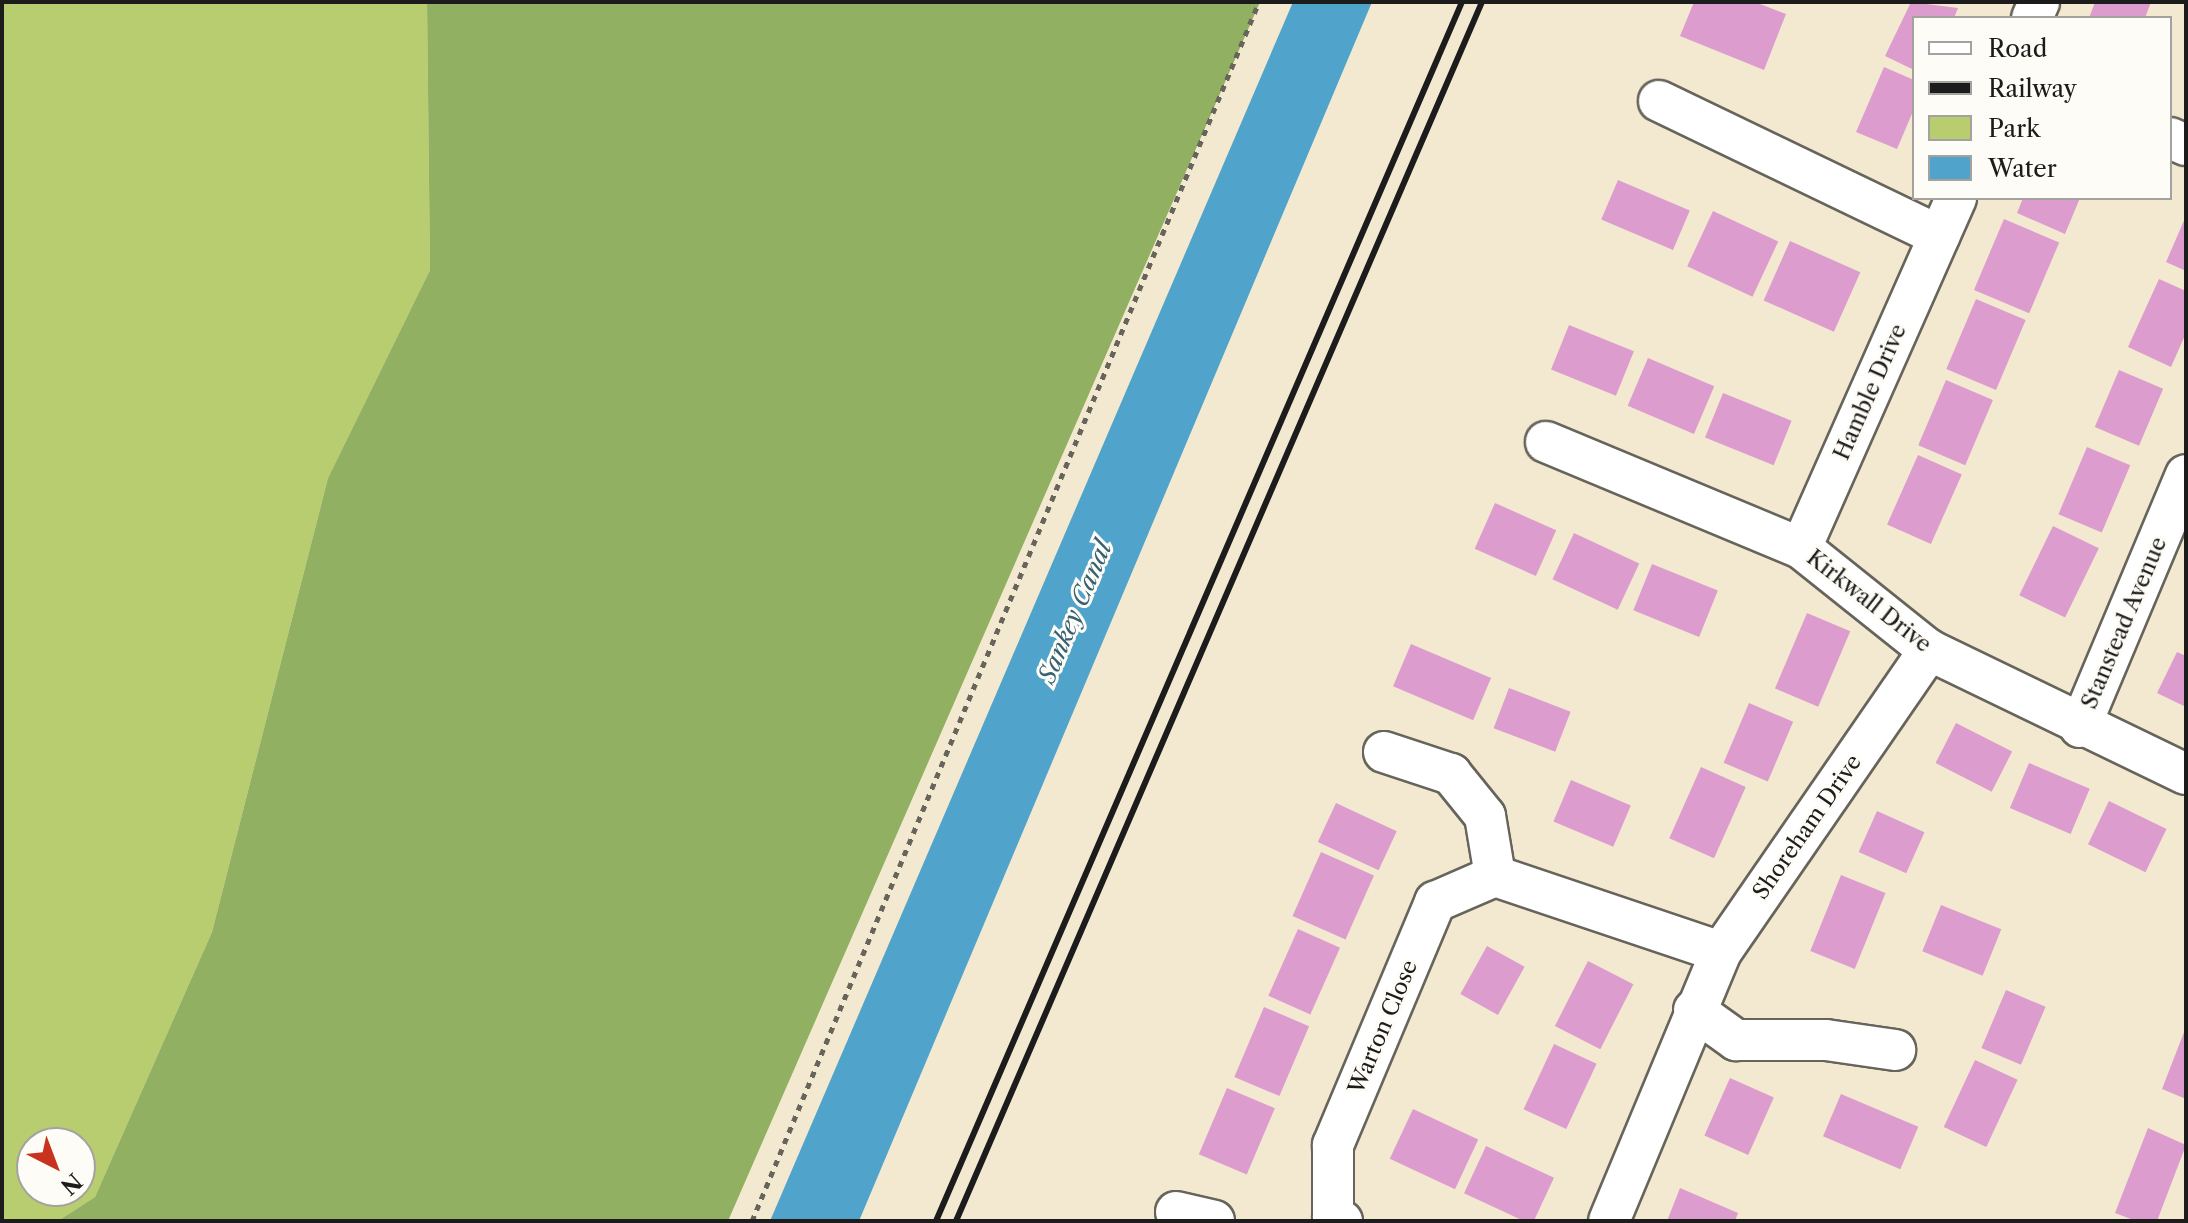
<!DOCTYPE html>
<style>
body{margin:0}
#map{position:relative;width:2188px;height:1223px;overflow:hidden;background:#f3e9d1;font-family:"Libre Caslon Text",serif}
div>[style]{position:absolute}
.green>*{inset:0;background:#b8cc70}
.forest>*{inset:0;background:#92b062}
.water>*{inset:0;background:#50a3cb}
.building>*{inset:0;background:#dc9dce;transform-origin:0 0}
.path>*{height:5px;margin-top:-2.5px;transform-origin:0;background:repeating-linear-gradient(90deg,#67645b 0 6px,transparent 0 12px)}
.roads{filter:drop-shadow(2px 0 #67645b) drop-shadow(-2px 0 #67645b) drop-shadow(0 2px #67645b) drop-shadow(0 -2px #67645b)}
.street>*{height:40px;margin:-20px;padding:0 20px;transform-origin:20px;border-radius:20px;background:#fff}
.rail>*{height:6px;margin:-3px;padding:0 3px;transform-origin:3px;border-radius:3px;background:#1c1c1c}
span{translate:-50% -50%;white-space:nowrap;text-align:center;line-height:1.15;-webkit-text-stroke:6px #fdfcf7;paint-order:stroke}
.street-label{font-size:22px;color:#1c1c1c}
.water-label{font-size:24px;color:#366074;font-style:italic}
.frame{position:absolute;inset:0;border:4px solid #1c1c1c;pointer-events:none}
.legend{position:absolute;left:1912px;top:16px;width:260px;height:184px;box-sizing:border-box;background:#fdfcf7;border:2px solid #a3a29f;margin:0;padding:10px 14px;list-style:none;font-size:24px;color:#1c1c1c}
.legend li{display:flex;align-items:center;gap:16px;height:40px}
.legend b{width:40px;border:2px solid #a3a29f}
.north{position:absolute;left:16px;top:1127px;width:80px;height:80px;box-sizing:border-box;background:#fdfcf7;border:2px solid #a3a29f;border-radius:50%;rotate:138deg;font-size:22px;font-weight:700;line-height:32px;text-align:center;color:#1c1c1c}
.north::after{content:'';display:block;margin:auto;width:28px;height:36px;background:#c8321e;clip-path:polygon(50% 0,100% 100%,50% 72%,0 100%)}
</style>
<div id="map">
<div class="green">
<i style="clip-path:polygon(evenodd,2px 2px,427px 2px,430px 270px,328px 478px,212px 932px,95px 1197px,58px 1221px,2px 1221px,2px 2px,32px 1143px,80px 1143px,80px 1191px,32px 1191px,32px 1143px)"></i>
</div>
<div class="forest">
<i style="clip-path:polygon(427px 2px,1260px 2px,728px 1221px,58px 1221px,95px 1197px,212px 932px,328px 478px,430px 270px)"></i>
</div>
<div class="water">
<i style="clip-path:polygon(1293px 2px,1372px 2px,859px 1221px,770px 1221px)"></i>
</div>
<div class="building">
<i style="clip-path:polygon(1694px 2px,1755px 2px,1786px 14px,1764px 70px,1680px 36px)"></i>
<i style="clip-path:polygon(1911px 2px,1958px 8px,1954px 18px,1914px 18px,1914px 70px,1885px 56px)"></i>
<i style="clip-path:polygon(2095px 2px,2151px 2px,2145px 18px,2089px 18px)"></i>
<i style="clip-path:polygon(1884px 67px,1914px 80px,1914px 109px,1897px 149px,1856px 132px)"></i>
<i style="left:1618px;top:180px;width:78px;height:43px;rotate:23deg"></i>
<i style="clip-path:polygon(2023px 198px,2080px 198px,2065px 234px,2017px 213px)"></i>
<i style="left:1713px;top:211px;width:72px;height:61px;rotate:25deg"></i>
<i style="clip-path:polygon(2186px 216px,2186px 271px,2166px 262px)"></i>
<i style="left:2004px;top:219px;width:60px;height:77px;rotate:23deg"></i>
<i style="left:1790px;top:241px;width:77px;height:65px;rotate:24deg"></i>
<i style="clip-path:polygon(2159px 279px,2186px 291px,2186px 333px,2171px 367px,2128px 347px)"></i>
<i style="left:1976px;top:299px;width:54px;height:76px;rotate:23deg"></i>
<i style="left:1569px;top:325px;width:70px;height:48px;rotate:22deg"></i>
<i style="left:1648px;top:358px;width:72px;height:52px;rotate:23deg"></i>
<i style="left:2119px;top:370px;width:48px;height:62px;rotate:23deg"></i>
<i style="left:1946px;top:380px;width:51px;height:71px;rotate:23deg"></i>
<i style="left:1723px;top:393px;width:74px;height:48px;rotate:22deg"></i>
<i style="left:2087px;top:447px;width:47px;height:73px;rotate:23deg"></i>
<i style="left:1918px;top:455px;width:48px;height:76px;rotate:24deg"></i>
<i style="left:1495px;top:503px;width:67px;height:50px;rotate:24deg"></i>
<i style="left:2053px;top:526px;width:51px;height:77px;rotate:26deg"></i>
<i style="left:1574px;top:533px;width:72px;height:51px;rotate:25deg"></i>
<i style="left:1652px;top:564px;width:71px;height:50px;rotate:22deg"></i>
<i style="left:1807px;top:613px;width:47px;height:82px;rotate:23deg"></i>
<i style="left:1411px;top:644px;width:87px;height:46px;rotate:23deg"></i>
<i style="clip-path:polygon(2177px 652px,2186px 656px,2186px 707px,2157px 693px)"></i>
<i style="left:1509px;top:688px;width:66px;height:43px;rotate:21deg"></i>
<i style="left:1749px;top:703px;width:48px;height:65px;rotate:23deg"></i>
<i style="left:1956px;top:723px;width:63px;height:45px;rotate:27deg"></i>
<i style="left:2029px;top:763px;width:66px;height:49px;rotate:23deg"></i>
<i style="left:1701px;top:767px;width:49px;height:78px;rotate:24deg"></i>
<i style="left:1571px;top:780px;width:65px;height:45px;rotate:23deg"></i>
<i style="left:2109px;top:801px;width:64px;height:48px;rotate:26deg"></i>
<i style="left:1336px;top:803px;width:67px;height:43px;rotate:25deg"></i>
<i style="left:1877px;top:811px;width:52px;height:45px;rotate:24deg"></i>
<i style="left:1321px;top:852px;width:58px;height:70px;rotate:24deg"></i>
<i style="left:1841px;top:875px;width:48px;height:82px;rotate:22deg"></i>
<i style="left:1941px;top:905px;width:65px;height:50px;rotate:22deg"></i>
<i style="left:1298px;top:929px;width:46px;height:73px;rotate:24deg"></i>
<i style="left:1487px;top:946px;width:43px;height:55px;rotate:29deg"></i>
<i style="left:1588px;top:961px;width:51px;height:73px;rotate:27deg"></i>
<i style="left:2006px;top:990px;width:43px;height:63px;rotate:23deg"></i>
<i style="left:1264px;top:1007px;width:49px;height:76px;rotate:23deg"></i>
<i style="clip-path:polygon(2186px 1027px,2186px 1099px,2162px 1089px)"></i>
<i style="left:1554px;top:1044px;width:47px;height:72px;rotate:25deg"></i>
<i style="left:1975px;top:1060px;width:47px;height:74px;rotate:25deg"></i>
<i style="left:1730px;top:1078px;width:48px;height:63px;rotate:24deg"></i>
<i style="left:1227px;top:1088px;width:52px;height:72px;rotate:23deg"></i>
<i style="left:1841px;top:1094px;width:84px;height:46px;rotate:23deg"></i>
<i style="left:1413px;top:1109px;width:72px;height:55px;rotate:25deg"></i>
<i style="clip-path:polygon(2148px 1128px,2186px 1145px,2157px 1221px,2136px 1221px,2115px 1213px)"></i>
<i style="left:1486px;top:1146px;width:75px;height:52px;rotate:25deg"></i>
<i style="clip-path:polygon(1680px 1188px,1738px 1213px,1735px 1221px,1667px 1221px)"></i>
</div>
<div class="path">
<i style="left:752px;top:1221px;width:1320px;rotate:-67.42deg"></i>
</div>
<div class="roads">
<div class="street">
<i style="left:2032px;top:18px;width:17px;rotate:-66deg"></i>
<i style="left:1659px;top:101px;width:311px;rotate:25.7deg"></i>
<i style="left:2170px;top:138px;width:17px;rotate:24deg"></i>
<i style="left:1546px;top:442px;width:276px;rotate:22.6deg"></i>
<i style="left:1801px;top:548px;width:164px;rotate:38.6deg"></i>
<i style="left:1929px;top:650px;width:285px;rotate:25.8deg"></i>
<i style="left:1801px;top:548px;width:383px;rotate:-66.1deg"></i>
<i style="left:2080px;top:727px;width:273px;rotate:-67.2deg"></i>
<i style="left:1384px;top:752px;width:71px;rotate:18.2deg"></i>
<i style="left:1451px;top:774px;width:54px;rotate:51deg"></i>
<i style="left:1485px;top:816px;width:61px;rotate:80.5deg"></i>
<i style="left:1694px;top:1010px;width:52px;rotate:35.5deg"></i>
<i style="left:1736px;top:1040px;width:90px"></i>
<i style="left:1826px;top:1040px;width:70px;rotate:8.2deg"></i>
<i style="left:1176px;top:1212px;width:39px;rotate:13deg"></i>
<i style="left:1342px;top:1221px;width:10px;rotate:-156deg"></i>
<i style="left:1333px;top:1217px;width:72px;rotate:-90deg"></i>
<i style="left:1333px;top:1145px;width:264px;rotate:-67.2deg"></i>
<i style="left:1435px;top:902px;width:65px;rotate:-23.4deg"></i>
<i style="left:1495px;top:876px;width:238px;rotate:18.6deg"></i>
<i style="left:1609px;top:1221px;width:291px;rotate:-67.4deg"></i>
<i style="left:1721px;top:952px;width:367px;rotate:-55.4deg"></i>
</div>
</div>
<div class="rail">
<i style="left:936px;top:1221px;width:1328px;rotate:-66.66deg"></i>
<i style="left:956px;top:1221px;width:1328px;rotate:-66.66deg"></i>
</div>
<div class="street-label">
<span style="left:1870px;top:392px;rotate:-66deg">Hamble Drive</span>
<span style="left:1869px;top:601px;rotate:38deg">Kirkwall Drive</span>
<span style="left:2124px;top:623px;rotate:-67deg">Stanstead Avenue</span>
<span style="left:1807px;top:827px;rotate:-55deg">Shoreham Drive</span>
<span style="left:1383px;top:1027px;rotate:-67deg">Warton Close</span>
</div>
<div class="water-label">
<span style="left:1075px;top:612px;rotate:-67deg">Sankey Canal</span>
</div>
<div class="frame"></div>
<ul class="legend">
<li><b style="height:10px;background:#fff"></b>Road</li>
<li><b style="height:10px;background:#1c1c1c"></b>Railway</li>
<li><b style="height:22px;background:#b8cc70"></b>Park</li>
<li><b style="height:22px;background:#50a3cb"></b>Water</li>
</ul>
<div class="north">N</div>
</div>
